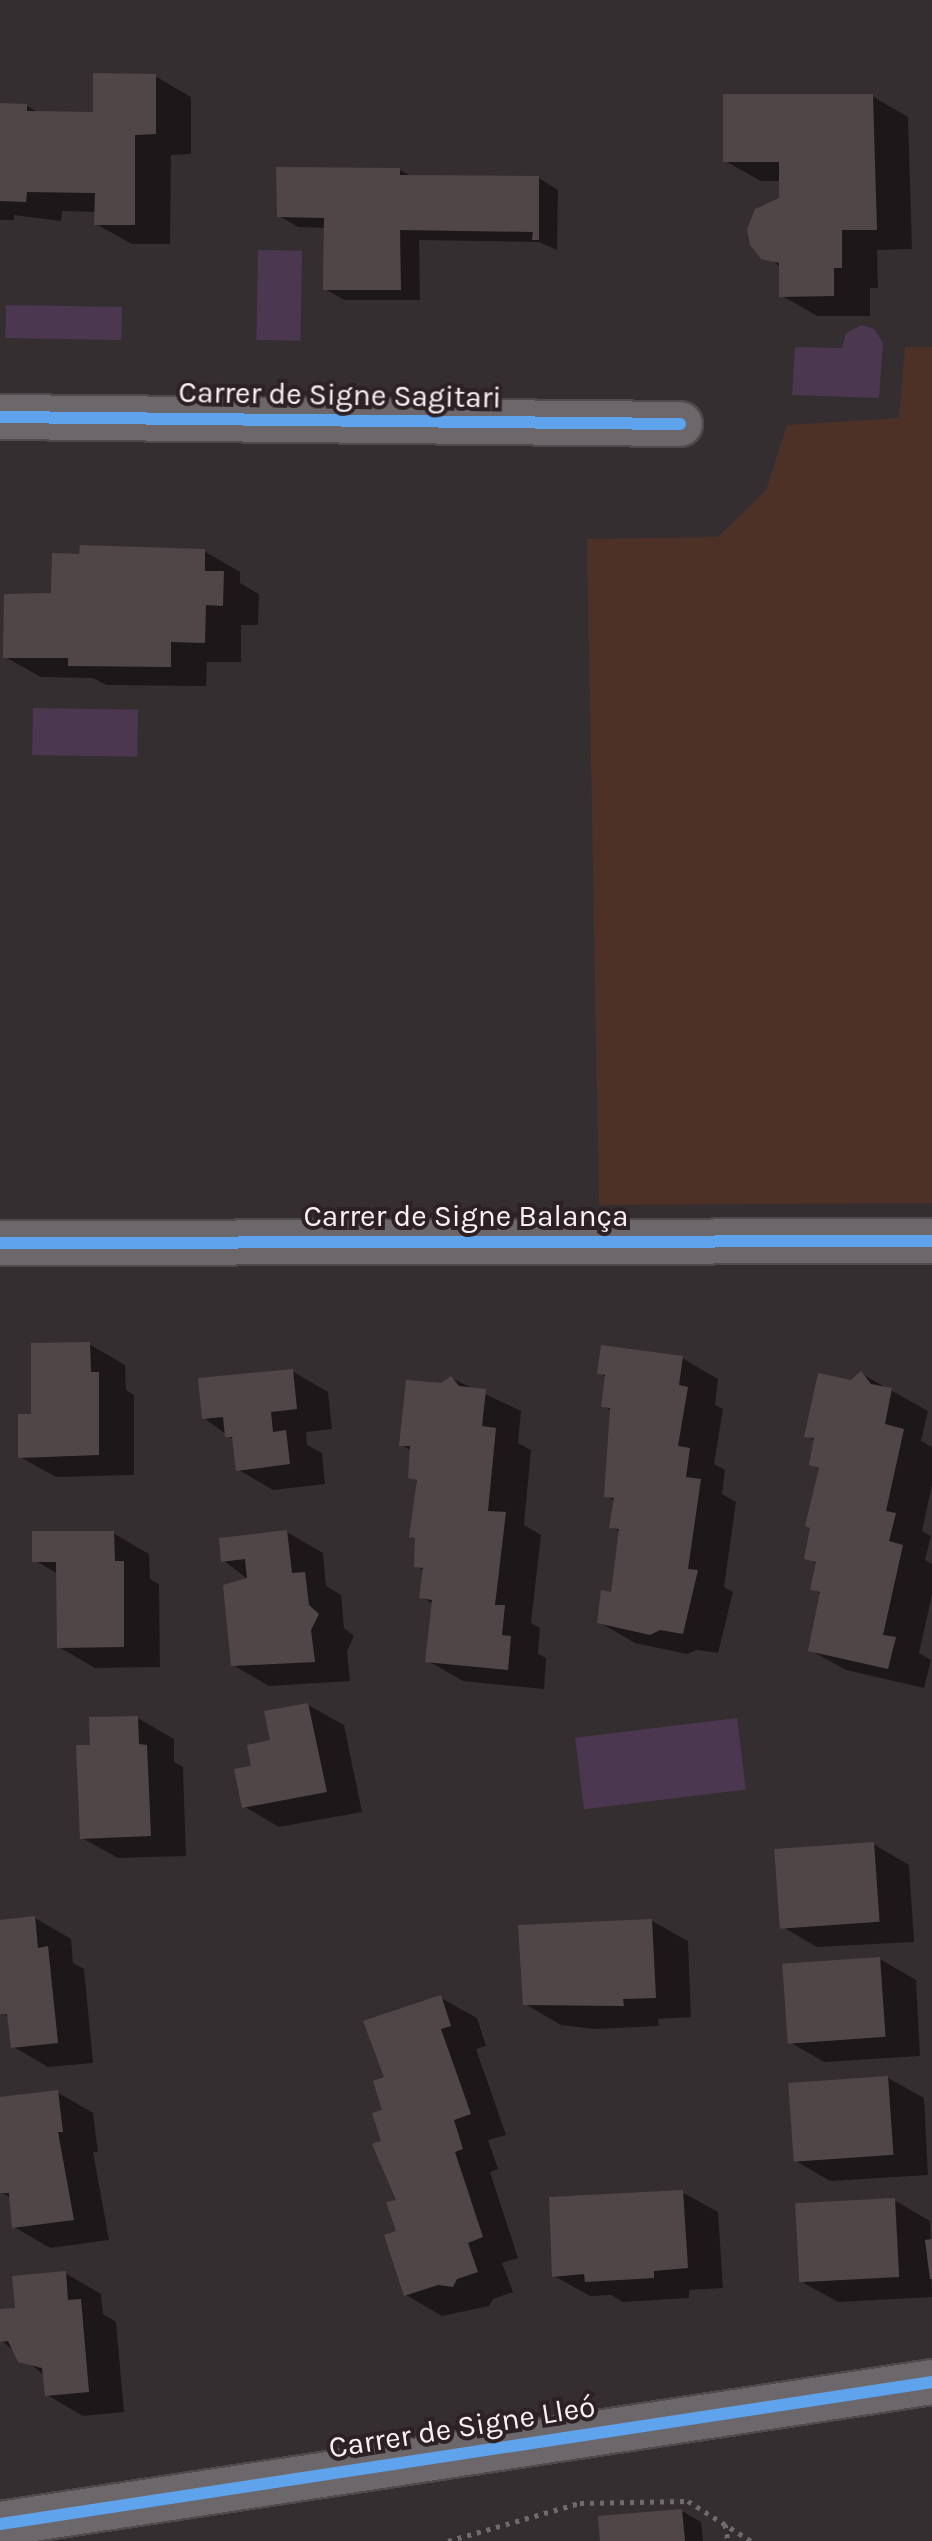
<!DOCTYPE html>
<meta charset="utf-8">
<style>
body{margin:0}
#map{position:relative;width:932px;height:2541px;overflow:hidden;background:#352e30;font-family:Karla,sans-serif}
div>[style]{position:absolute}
.green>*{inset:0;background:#4d3026}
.water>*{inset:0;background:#4c3750;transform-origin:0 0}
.shadow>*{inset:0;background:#0007}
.building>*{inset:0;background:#514647;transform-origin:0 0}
.path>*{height:5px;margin-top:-2.5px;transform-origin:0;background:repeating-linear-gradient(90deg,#6f6a6c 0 4px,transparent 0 10px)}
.roads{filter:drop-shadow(2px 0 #504a4c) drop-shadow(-2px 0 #504a4c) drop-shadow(0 2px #504a4c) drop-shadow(0 -2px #504a4c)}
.minor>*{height:44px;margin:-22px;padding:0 22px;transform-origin:22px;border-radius:22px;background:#6c676a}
.cycleway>*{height:12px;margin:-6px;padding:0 6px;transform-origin:6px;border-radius:6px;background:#60a3ed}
span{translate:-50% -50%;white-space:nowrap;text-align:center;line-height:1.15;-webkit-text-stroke:8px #2e2125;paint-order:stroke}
.street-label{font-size:30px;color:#faf1f3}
</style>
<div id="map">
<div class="green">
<i style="clip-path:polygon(905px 347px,932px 347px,932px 1203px,599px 1205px,587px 539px,718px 537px,766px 490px,787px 425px,899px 418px)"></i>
</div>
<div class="water">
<i style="left:258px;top:250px;width:44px;height:90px;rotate:1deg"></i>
<i style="left:6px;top:305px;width:116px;height:33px;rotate:1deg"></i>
<i style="clip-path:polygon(862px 325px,874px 329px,883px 343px,879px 398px,792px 395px,795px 347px,842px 348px,846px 333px)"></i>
<i style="left:33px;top:708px;width:105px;height:47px;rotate:1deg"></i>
<i style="left:737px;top:1718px;width:72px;height:163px;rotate:83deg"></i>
</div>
<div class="shadow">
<i style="clip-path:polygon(155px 76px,191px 97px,191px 154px,171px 155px,170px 244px,132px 244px,96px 224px,97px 212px,62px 211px,61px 221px,14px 215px,14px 220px,0 220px,0 105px,27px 106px,40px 113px,95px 114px)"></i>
<i style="clip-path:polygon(872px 96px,908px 117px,912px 249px,877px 250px,878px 288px,870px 288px,870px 316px,817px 316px,781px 295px,781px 268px,749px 239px,750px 224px,762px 206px,781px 199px,781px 181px,761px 181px,725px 161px)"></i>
<i style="clip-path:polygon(400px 170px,413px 177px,539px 178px,558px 190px,557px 250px,539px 242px,419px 240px,420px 300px,344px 300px,325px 289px,326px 228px,298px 227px,279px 216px)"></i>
<i style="clip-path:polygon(82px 547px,204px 551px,240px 572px,240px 583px,259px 594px,258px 625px,241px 625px,241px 662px,207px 662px,206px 686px,106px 685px,93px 678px,41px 677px,5px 657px,81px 556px)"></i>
<i style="clip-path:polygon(89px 1344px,125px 1365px,126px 1390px,134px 1395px,134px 1475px,56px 1477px,20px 1457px,33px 1416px)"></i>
<i style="clip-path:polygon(682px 1358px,718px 1379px,715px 1405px,723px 1409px,714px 1464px,725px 1470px,722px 1494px,736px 1502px,724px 1587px,733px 1592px,718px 1653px,697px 1650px,687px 1654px,635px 1643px,599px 1622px,612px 1594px,621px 1532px,611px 1527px,615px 1501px,606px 1496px,612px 1411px,603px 1406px,607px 1378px,599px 1373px)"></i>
<i style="clip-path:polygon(292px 1371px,328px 1392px,332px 1429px,306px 1432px,307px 1445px,322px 1453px,325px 1484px,273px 1490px,237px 1469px,234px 1440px,204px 1418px)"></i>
<i style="clip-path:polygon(862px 1374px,928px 1411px,921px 1441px,932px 1447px,932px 1485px,922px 1531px,931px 1536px,925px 1560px,932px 1564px,932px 1595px,919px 1653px,931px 1660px,924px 1688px,846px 1670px,810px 1650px,821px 1594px,812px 1589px,817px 1564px,806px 1558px,820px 1470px,811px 1464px,816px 1441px,807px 1436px)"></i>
<i style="clip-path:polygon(451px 1378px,521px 1411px,518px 1443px,531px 1450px,524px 1525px,541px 1535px,531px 1623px,540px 1628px,538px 1654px,546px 1658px,544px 1689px,463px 1681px,428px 1661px,434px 1604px,421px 1597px,425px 1571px,416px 1566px,417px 1540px,412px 1536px,419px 1482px,410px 1476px,412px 1451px,402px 1445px)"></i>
<i style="clip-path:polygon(287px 1532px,323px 1553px,326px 1586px,341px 1595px,344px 1628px,354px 1636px,347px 1651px,350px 1681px,269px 1686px,233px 1665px,249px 1580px,223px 1560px)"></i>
<i style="clip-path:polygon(113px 1533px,149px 1554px,150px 1579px,159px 1584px,160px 1667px,95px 1668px,59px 1647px,58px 1574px,34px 1560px)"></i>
<i style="clip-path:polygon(308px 1705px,344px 1725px,362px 1812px,279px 1827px,243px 1806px,253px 1768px)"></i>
<i style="clip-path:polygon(138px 1718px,174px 1739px,174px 1762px,183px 1767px,186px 1856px,118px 1858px,82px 1838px,93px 1746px)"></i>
<i style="clip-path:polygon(873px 1844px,909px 1865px,914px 1942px,817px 1947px,781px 1926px)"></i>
<i style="clip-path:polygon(35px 1918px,71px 1939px,73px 1963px,84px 1969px,93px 2063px,48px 2067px,12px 2046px,10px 2017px,0 2012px,0 1922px)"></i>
<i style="clip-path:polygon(652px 1921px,688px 1941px,691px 2017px,658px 2019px,659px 2026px,594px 2029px,561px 2025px,525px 2004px)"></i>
<i style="clip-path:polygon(880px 1959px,916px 1980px,920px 2056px,824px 2062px,788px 2041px)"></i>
<i style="clip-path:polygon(441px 1998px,477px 2018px,486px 2046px,476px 2049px,506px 2135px,488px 2140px,498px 2169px,490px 2172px,518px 2258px,502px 2263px,513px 2292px,493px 2299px,489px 2306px,442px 2316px,406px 2295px,399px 2201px,383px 2142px,386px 2078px)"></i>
<i style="clip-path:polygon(888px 2078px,924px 2098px,928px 2175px,830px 2181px,794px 2160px)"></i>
<i style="clip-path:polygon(57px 2092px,93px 2113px,98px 2152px,93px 2152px,109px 2240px,50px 2248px,14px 2227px,11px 2198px,1px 2192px,0 2099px)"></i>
<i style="clip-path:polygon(682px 2192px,718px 2212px,723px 2288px,689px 2290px,689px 2298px,623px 2302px,611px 2295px,590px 2296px,554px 2276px)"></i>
<i style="clip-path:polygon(894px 2200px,930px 2221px,932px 2297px,838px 2302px,802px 2282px)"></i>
<i style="clip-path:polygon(65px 2273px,101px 2294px,103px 2314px,116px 2322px,124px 2412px,83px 2416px,47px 2395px,45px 2376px,2px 2341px,0 2312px,17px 2309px)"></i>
<i style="clip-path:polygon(682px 2511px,701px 2522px,703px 2541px,602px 2541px)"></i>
</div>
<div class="building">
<i style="clip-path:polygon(93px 73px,156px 74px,156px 134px,135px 135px,135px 225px,94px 225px,95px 193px,27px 192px,26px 202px,0 201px,0 103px,27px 104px,27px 111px,93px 112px)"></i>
<i style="clip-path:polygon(723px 94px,873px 94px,877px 230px,842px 230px,842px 268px,834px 268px,834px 296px,779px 297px,779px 263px,761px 259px,750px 245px,747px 229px,755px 209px,779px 198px,779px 162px,723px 162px)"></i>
<i style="clip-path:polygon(276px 167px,400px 168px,400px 175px,539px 176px,539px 240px,532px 240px,533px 232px,400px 230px,401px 290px,323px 290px,324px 218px,277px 217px)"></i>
<i style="clip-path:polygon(80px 545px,205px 549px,205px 571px,224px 571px,223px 606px,206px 605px,205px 643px,171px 642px,171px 667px,68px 666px,68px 658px,3px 658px,4px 594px,51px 593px,52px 553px,79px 554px)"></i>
<i style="clip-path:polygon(90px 1342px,91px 1372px,99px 1372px,99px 1455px,18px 1458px,18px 1414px,31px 1414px,31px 1343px)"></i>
<i style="clip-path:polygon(601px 1345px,683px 1356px,679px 1385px,688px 1387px,678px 1446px,690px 1448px,686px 1477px,701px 1479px,688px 1569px,698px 1570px,683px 1634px,660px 1630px,650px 1635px,597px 1623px,601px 1590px,611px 1592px,619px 1529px,609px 1528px,614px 1498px,604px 1497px,610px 1408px,601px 1407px,605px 1375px,597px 1374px)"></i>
<i style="clip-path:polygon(293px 1369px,297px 1409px,271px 1412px,273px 1432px,286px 1430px,290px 1464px,236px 1471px,232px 1437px,225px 1437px,223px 1417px,202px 1419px,198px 1378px)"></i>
<i style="clip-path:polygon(861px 1371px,871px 1384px,892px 1388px,885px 1424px,904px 1429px,886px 1511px,896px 1513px,889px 1541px,903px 1545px,883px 1635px,896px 1637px,888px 1669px,808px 1651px,820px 1592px,810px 1590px,816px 1562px,804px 1559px,810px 1528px,805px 1526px,819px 1468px,809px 1465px,814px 1438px,804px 1437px,818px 1373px,851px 1380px)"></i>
<i style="clip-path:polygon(451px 1376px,459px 1386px,486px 1389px,482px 1426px,496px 1428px,488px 1511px,506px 1512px,495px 1605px,505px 1605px,502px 1635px,511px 1636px,508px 1670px,425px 1662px,432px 1600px,419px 1598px,423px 1568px,414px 1567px,415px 1538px,409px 1537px,417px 1480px,408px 1478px,410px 1446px,399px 1446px,406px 1380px,441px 1383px)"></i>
<i style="clip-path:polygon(287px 1530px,292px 1573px,305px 1572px,309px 1605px,319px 1614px,311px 1630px,315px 1662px,231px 1666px,223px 1585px,247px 1578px,245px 1559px,221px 1562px,219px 1538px)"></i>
<i style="clip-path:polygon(32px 1531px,114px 1531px,115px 1561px,124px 1561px,124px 1647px,57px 1648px,56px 1562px,32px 1562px)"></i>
<i style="clip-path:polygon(308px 1703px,327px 1792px,242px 1808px,234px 1769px,251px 1766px,247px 1745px,270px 1740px,264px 1711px)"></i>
<i style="clip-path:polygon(138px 1716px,139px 1744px,147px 1745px,151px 1836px,80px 1839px,76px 1745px,90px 1745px,89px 1717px)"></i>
<i style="left:874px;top:1842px;width:80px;height:100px;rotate:86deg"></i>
<i style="clip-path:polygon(35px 1916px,38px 1948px,48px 1946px,58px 2043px,11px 2048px,7px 2014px,0 2014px,0 1920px)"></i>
<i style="clip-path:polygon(652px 1919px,656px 1998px,623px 1999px,624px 2006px,523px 2005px,518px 1925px)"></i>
<i style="left:880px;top:1957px;width:80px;height:98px;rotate:86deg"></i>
<i style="clip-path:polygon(441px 1995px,451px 2026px,441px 2029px,471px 2114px,454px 2120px,463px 2149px,455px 2152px,483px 2237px,468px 2243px,478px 2272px,457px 2279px,453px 2287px,438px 2285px,404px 2296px,384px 2235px,396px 2231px,386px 2202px,396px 2200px,372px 2144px,381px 2141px,372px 2113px,382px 2110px,373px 2081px,384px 2077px,363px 2021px)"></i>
<i style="left:888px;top:2076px;width:79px;height:100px;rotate:86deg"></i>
<i style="clip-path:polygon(58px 2090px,63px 2132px,58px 2132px,74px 2220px,12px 2228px,9px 2193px,0 2193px,0 2097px)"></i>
<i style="clip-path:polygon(683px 2190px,688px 2268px,654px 2271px,654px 2278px,585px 2282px,584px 2274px,552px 2277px,549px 2197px)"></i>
<i style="left:895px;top:2198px;width:79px;height:100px;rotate:87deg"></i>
<i style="clip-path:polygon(932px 2239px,932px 2279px,930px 2279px,925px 2240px)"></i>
<i style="clip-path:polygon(66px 2271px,68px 2300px,81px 2299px,89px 2392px,45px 2396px,42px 2368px,18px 2362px,8px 2341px,0 2342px,0 2309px,15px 2308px,12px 2276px)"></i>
<i style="clip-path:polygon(682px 2509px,685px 2541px,600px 2541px,598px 2516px)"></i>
</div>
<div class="path">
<i style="left:725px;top:2524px;width:17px;rotate:80deg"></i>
<i style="left:448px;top:2541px;width:137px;rotate:-16.1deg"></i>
<i style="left:580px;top:2503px;width:108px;rotate:-1.1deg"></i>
<i style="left:688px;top:2501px;width:75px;rotate:32.4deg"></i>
</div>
<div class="roads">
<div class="minor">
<i style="left:0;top:417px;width:680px;rotate:0.59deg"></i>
<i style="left:0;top:1243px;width:932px;rotate:-0.12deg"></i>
<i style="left:0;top:2524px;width:943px;rotate:-8.66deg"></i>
</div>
</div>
<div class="cycleway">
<i style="left:0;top:417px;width:680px;rotate:0.59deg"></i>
<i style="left:0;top:1243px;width:932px;rotate:-0.12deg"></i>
<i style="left:0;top:2524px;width:943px;rotate:-8.66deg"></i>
</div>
<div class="street-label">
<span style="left:340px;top:395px;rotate:1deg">Carrer de Signe Sagitari</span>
<span style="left:466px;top:1216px">Carrer de Signe Balança</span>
<span style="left:462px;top:2427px;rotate:-9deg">Carrer de Signe Lleó</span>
</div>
</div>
